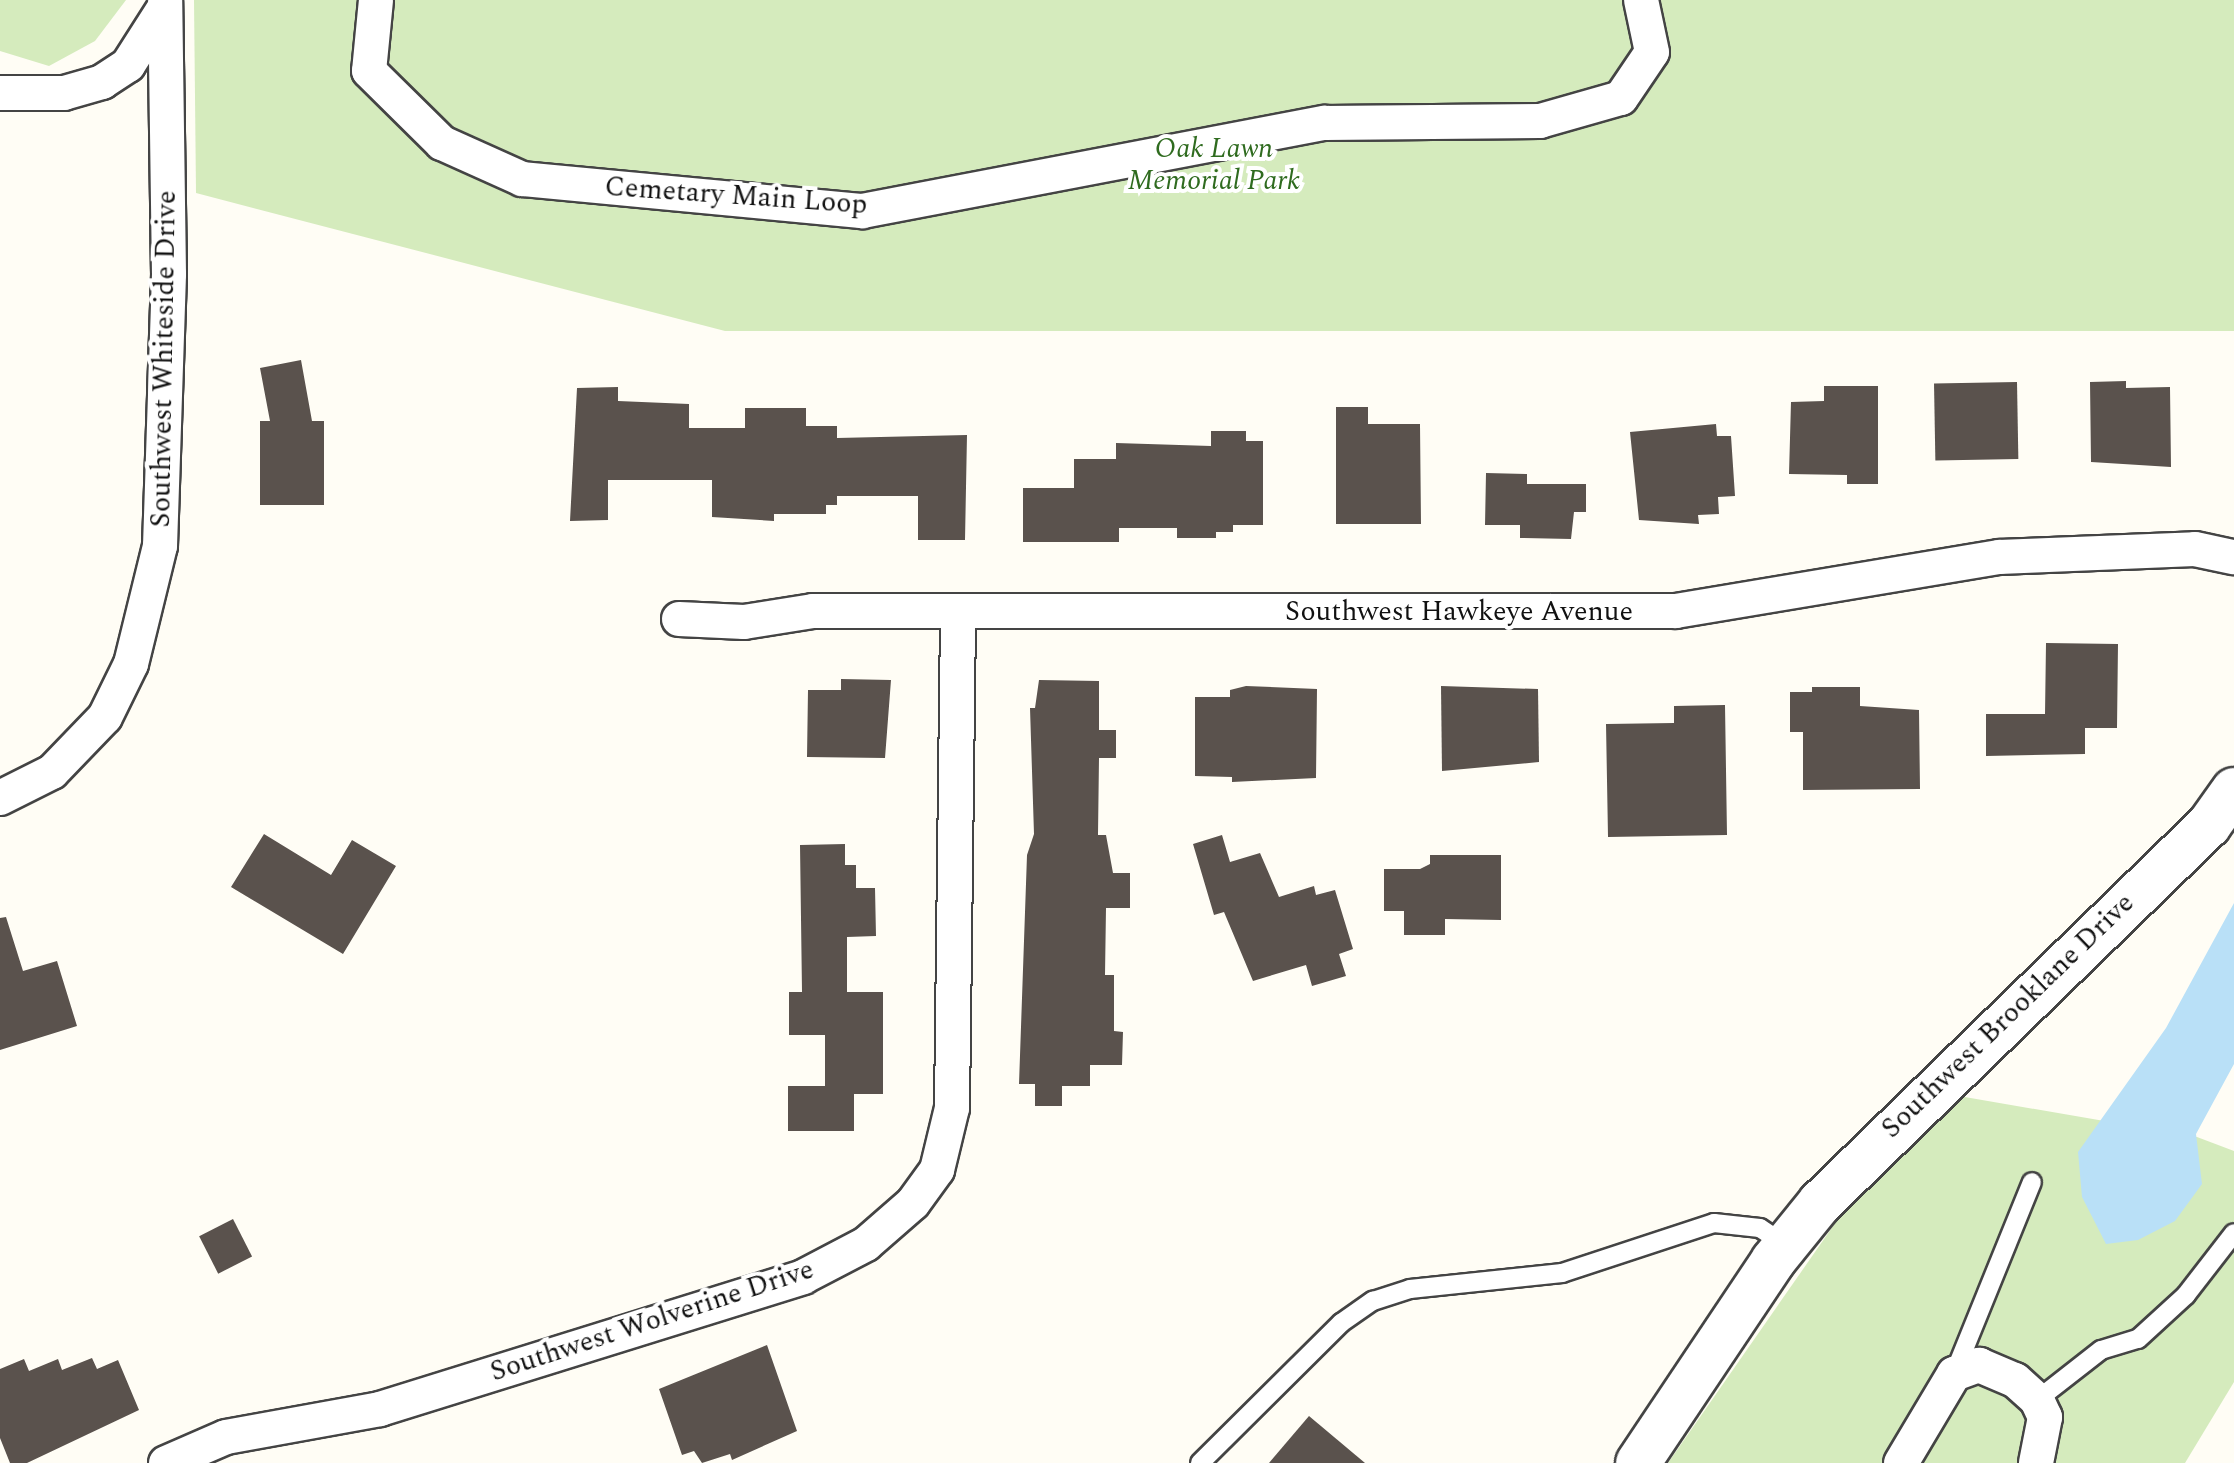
<!DOCTYPE html>
<style>
body{margin:0}
#map{position:relative;width:2234px;height:1463px;overflow:hidden;background:#fffdf5;font-family:Spectral,serif}
div>[style]{position:absolute}
.green>*{inset:0;background:#d5ebbd}
.water>*{inset:0;background:#b9e0f7}
.building>*{inset:0;background:#5a524d;transform-origin:0 0}
.roads{filter:drop-shadow(2px 0 #444) drop-shadow(-2px 0 #444) drop-shadow(0 2px #444) drop-shadow(0 -2px #444)}
.service>*{height:18px;margin:-9px;padding:0 9px;transform-origin:9px;border-radius:9px;background:#fff}
.minor>*{height:34px;margin:-17px;padding:0 17px;transform-origin:17px;border-radius:17px;background:#fff}
.tertiary>*{height:44px;margin:-22px;padding:0 22px;transform-origin:22px;border-radius:22px;background:#fff}
span{translate:-50% -50%;white-space:nowrap;text-align:center;line-height:1.15;-webkit-text-stroke:8px #fff;paint-order:stroke}
.park-label{font-size:28px;color:#2f6b1f;font-style:italic}
.street-label{font-size:28px;color:#111}
</style>
<div id="map">
<div class="green">
<i style="clip-path:polygon(0 0,126px 0,95px 41px,49px 66px,0 51px)"></i>
<i style="clip-path:polygon(194px 0,2234px 0,2234px 331px,725px 331px,196px 193px)"></i>
<i style="clip-path:polygon(1959px 1096px,2197px 1137px,2234px 1151px,2234px 1382px,2185px 1463px,1668px 1463px,1838px 1219px)"></i>
</div>
<div class="water">
<i style="clip-path:polygon(2234px 903px,2234px 1064px,2196px 1134px,2202px 1184px,2175px 1221px,2138px 1240px,2106px 1244px,2082px 1197px,2078px 1152px,2166px 1028px)"></i>
</div>
<div class="building">
<i style="clip-path:polygon(301px 360px,312px 421px,324px 421px,324px 505px,260px 505px,260px 421px,270px 421px,260px 368px)"></i>
<i style="clip-path:polygon(2126px 381px,2126px 388px,2170px 387px,2171px 467px,2091px 462px,2090px 382px)"></i>
<i style="left:2017px;top:382px;width:77px;height:83px;rotate:89deg"></i>
<i style="clip-path:polygon(1824px 386px,1878px 386px,1878px 484px,1847px 484px,1847px 475px,1789px 474px,1791px 402px,1824px 401px)"></i>
<i style="clip-path:polygon(618px 387px,618px 401px,689px 404px,689px 428px,745px 428px,745px 408px,806px 408px,806px 426px,837px 426px,837px 438px,967px 435px,965px 540px,918px 540px,918px 496px,837px 496px,837px 505px,826px 505px,826px 514px,774px 514px,774px 521px,712px 517px,712px 480px,608px 480px,608px 520px,570px 521px,577px 388px)"></i>
<i style="clip-path:polygon(1336px 407px,1368px 407px,1368px 424px,1420px 424px,1421px 524px,1336px 524px)"></i>
<i style="clip-path:polygon(1716px 424px,1717px 436px,1731px 436px,1735px 496px,1718px 497px,1719px 514px,1698px 515px,1699px 524px,1639px 520px,1630px 432px)"></i>
<i style="clip-path:polygon(1211px 431px,1246px 431px,1246px 441px,1263px 441px,1263px 525px,1233px 525px,1233px 532px,1216px 532px,1216px 538px,1177px 538px,1177px 528px,1119px 528px,1119px 542px,1023px 542px,1023px 488px,1074px 488px,1074px 459px,1116px 459px,1116px 443px,1211px 446px)"></i>
<i style="clip-path:polygon(1486px 473px,1527px 474px,1527px 484px,1586px 484px,1586px 512px,1574px 512px,1571px 539px,1520px 538px,1520px 525px,1485px 525px)"></i>
<i style="clip-path:polygon(2046px 643px,2118px 644px,2117px 728px,2085px 728px,2085px 754px,1986px 756px,1986px 714px,2045px 714px)"></i>
<i style="clip-path:polygon(841px 679px,891px 680px,885px 758px,807px 757px,808px 690px,841px 690px)"></i>
<i style="clip-path:polygon(1039px 680px,1099px 681px,1099px 730px,1116px 730px,1116px 758px,1099px 758px,1098px 835px,1106px 835px,1113px 873px,1130px 873px,1130px 908px,1106px 908px,1105px 975px,1114px 975px,1114px 1031px,1123px 1032px,1122px 1065px,1090px 1065px,1090px 1086px,1062px 1086px,1062px 1106px,1035px 1106px,1035px 1084px,1019px 1084px,1027px 855px,1034px 834px,1030px 708px,1035px 708px)"></i>
<i style="clip-path:polygon(1246px 686px,1317px 689px,1316px 778px,1232px 782px,1232px 777px,1195px 776px,1195px 697px,1230px 697px,1230px 690px)"></i>
<i style="clip-path:polygon(1441px 686px,1538px 689px,1539px 762px,1442px 771px)"></i>
<i style="clip-path:polygon(1812px 687px,1860px 687px,1860px 706px,1919px 710px,1920px 789px,1803px 790px,1803px 732px,1790px 732px,1790px 692px,1812px 692px)"></i>
<i style="clip-path:polygon(1725px 705px,1727px 835px,1608px 837px,1606px 724px,1674px 723px,1674px 706px)"></i>
<i style="clip-path:polygon(264px 834px,331px 875px,352px 840px,396px 866px,343px 954px,231px 887px)"></i>
<i style="clip-path:polygon(1222px 835px,1230px 862px,1260px 853px,1279px 897px,1314px 886px,1316px 895px,1335px 890px,1353px 949px,1339px 954px,1346px 976px,1312px 986px,1306px 965px,1253px 981px,1224px 912px,1214px 915px,1193px 844px)"></i>
<i style="clip-path:polygon(845px 844px,845px 865px,856px 865px,856px 888px,875px 888px,876px 936px,847px 937px,847px 992px,883px 992px,883px 1094px,854px 1094px,854px 1131px,788px 1131px,788px 1086px,825px 1086px,825px 1035px,789px 1035px,789px 992px,802px 992px,800px 845px)"></i>
<i style="clip-path:polygon(1430px 855px,1501px 855px,1501px 920px,1445px 919px,1445px 935px,1404px 935px,1404px 911px,1384px 911px,1384px 869px,1420px 869px,1430px 864px)"></i>
<i style="clip-path:polygon(6px 917px,23px 971px,57px 961px,77px 1026px,0 1050px,0 918px)"></i>
<i style="left:233px;top:1219px;width:42px;height:38px;rotate:63deg"></i>
<i style="clip-path:polygon(767px 1345px,797px 1431px,732px 1460px,730px 1454px,702px 1463px,694px 1451px,682px 1455px,659px 1389px)"></i>
<i style="clip-path:polygon(92px 1358px,97px 1369px,118px 1360px,139px 1410px,27px 1463px,10px 1463px,0 1438px,0 1369px,24px 1359px,29px 1371px,58px 1359px,62px 1370px)"></i>
<i style="clip-path:polygon(1309px 1416px,1365px 1463px,1269px 1463px)"></i>
</div>
<div class="roads">
<div class="service">
<i style="left:1954px;top:1374px;width:207px;rotate:-67.9deg"></i>
<i style="left:2037px;top:1400px;width:81px;rotate:-38deg"></i>
<i style="left:2101px;top:1350px;width:39px;rotate:-17deg"></i>
<i style="left:2138px;top:1339px;width:65px;rotate:-42.5deg"></i>
<i style="left:2186px;top:1295px;width:78px;rotate:-52.3deg"></i>
<i style="left:1200px;top:1463px;width:199px;rotate:-44.8deg"></i>
<i style="left:1341px;top:1323px;width:39px;rotate:-35deg"></i>
<i style="left:1373px;top:1301px;width:39px;rotate:-18deg"></i>
<i style="left:1410px;top:1289px;width:153px;rotate:-6deg"></i>
<i style="left:1562px;top:1273px;width:160px;rotate:-18.2deg"></i>
<i style="left:1714px;top:1223px;width:46px;rotate:6.2deg"></i>
<i style="left:1760px;top:1228px;width:30px;rotate:34deg"></i>
</div>
<div class="minor">
<i style="left:376px;top:0;width:71px;rotate:95.6deg"></i>
<i style="left:369px;top:71px;width:103px;rotate:44.6deg"></i>
<i style="left:442px;top:143px;width:88px;rotate:24.2deg"></i>
<i style="left:522px;top:179px;width:342px;rotate:5.4deg"></i>
<i style="left:862px;top:211px;width:471px;rotate:-10.8deg"></i>
<i style="left:1325px;top:123px;width:215px;rotate:-0.5deg"></i>
<i style="left:1540px;top:121px;width:84px;rotate:-15.9deg"></i>
<i style="left:1621px;top:98px;width:55px;rotate:-56deg"></i>
<i style="left:1652px;top:52px;width:53px;rotate:-101.9deg"></i>
<i style="left:0;top:93px;width:64px"></i>
<i style="left:64px;top:93px;width:40px;rotate:-16deg"></i>
<i style="left:102px;top:82px;width:31px;rotate:-33deg"></i>
<i style="left:128px;top:65px;width:65px;rotate:-57.5deg"></i>
<i style="left:679px;top:619px;width:65px;rotate:2.6deg"></i>
<i style="left:744px;top:622px;width:70px;rotate:-9.1deg"></i>
<i style="left:813px;top:611px;width:863px"></i>
<i style="left:1676px;top:611px;width:327px;rotate:-9.5deg"></i>
<i style="left:1999px;top:557px;width:196px;rotate:-2.3deg"></i>
<i style="left:2195px;top:549px;width:40px;rotate:12deg"></i>
<i style="left:0;top:798px;width:58px;rotate:-26.6deg"></i>
<i style="left:52px;top:772px;width:76px;rotate:-46.1deg"></i>
<i style="left:105px;top:717px;width:59px;rotate:-63.9deg"></i>
<i style="left:131px;top:664px;width:122px;rotate:-76.2deg"></i>
<i style="left:160px;top:546px;width:272px;rotate:-88.1deg"></i>
<i style="left:169px;top:274px;width:274px;rotate:-90.8deg"></i>
<i style="left:166px;top:1463px;width:65px;rotate:-23.4deg"></i>
<i style="left:226px;top:1437px;width:157px;rotate:-10.3deg"></i>
<i style="left:380px;top:1409px;width:443px;rotate:-17.3deg"></i>
<i style="left:803px;top:1277px;width:71px;rotate:-27.6deg"></i>
<i style="left:866px;top:1244px;width:62px;rotate:-41.1deg"></i>
<i style="left:913px;top:1203px;width:41px;rotate:-54deg"></i>
<i style="left:937px;top:1170px;width:64px;rotate:-76.4deg"></i>
<i style="left:952px;top:1108px;width:497px;rotate:-89.3deg"></i>
<i style="left:1901px;top:1463px;width:104px;rotate:-59.2deg"></i>
<i style="left:1954px;top:1374px;width:27px;rotate:-20deg"></i>
<i style="left:1979px;top:1365px;width:39px;rotate:23deg"></i>
<i style="left:2015px;top:1380px;width:30px;rotate:42deg"></i>
<i style="left:2037px;top:1400px;width:19px;rotate:65deg"></i>
<i style="left:2045px;top:1417px;width:47px;rotate:101.1deg"></i>
</div>
<div class="tertiary">
<i style="left:1638px;top:1463px;width:243px;rotate:-56.2deg"></i>
<i style="left:1773px;top:1261px;width:75px;rotate:-51deg"></i>
<i style="left:1820px;top:1203px;width:542px;rotate:-44.18deg"></i>
<i style="left:2209px;top:825px;width:43px;rotate:-54.5deg"></i>
</div>
</div>
<div class="park-label">
<span style="left:1214px;top:165px">Oak Lawn<br>Memorial Park</span>
</div>
<div class="street-label">
<span style="left:736px;top:196px;rotate:4deg">Cemetary Main Loop</span>
<span style="left:164px;top:359px;rotate:-89deg">Southwest Whiteside Drive</span>
<span style="left:1459px;top:612px">Southwest Hawkeye Avenue</span>
<span style="left:2008px;top:1016px;rotate:-44deg">Southwest Brooklane Drive</span>
<span style="left:652px;top:1321px;rotate:-18deg">Southwest Wolverine Drive</span>
</div>
</div>
